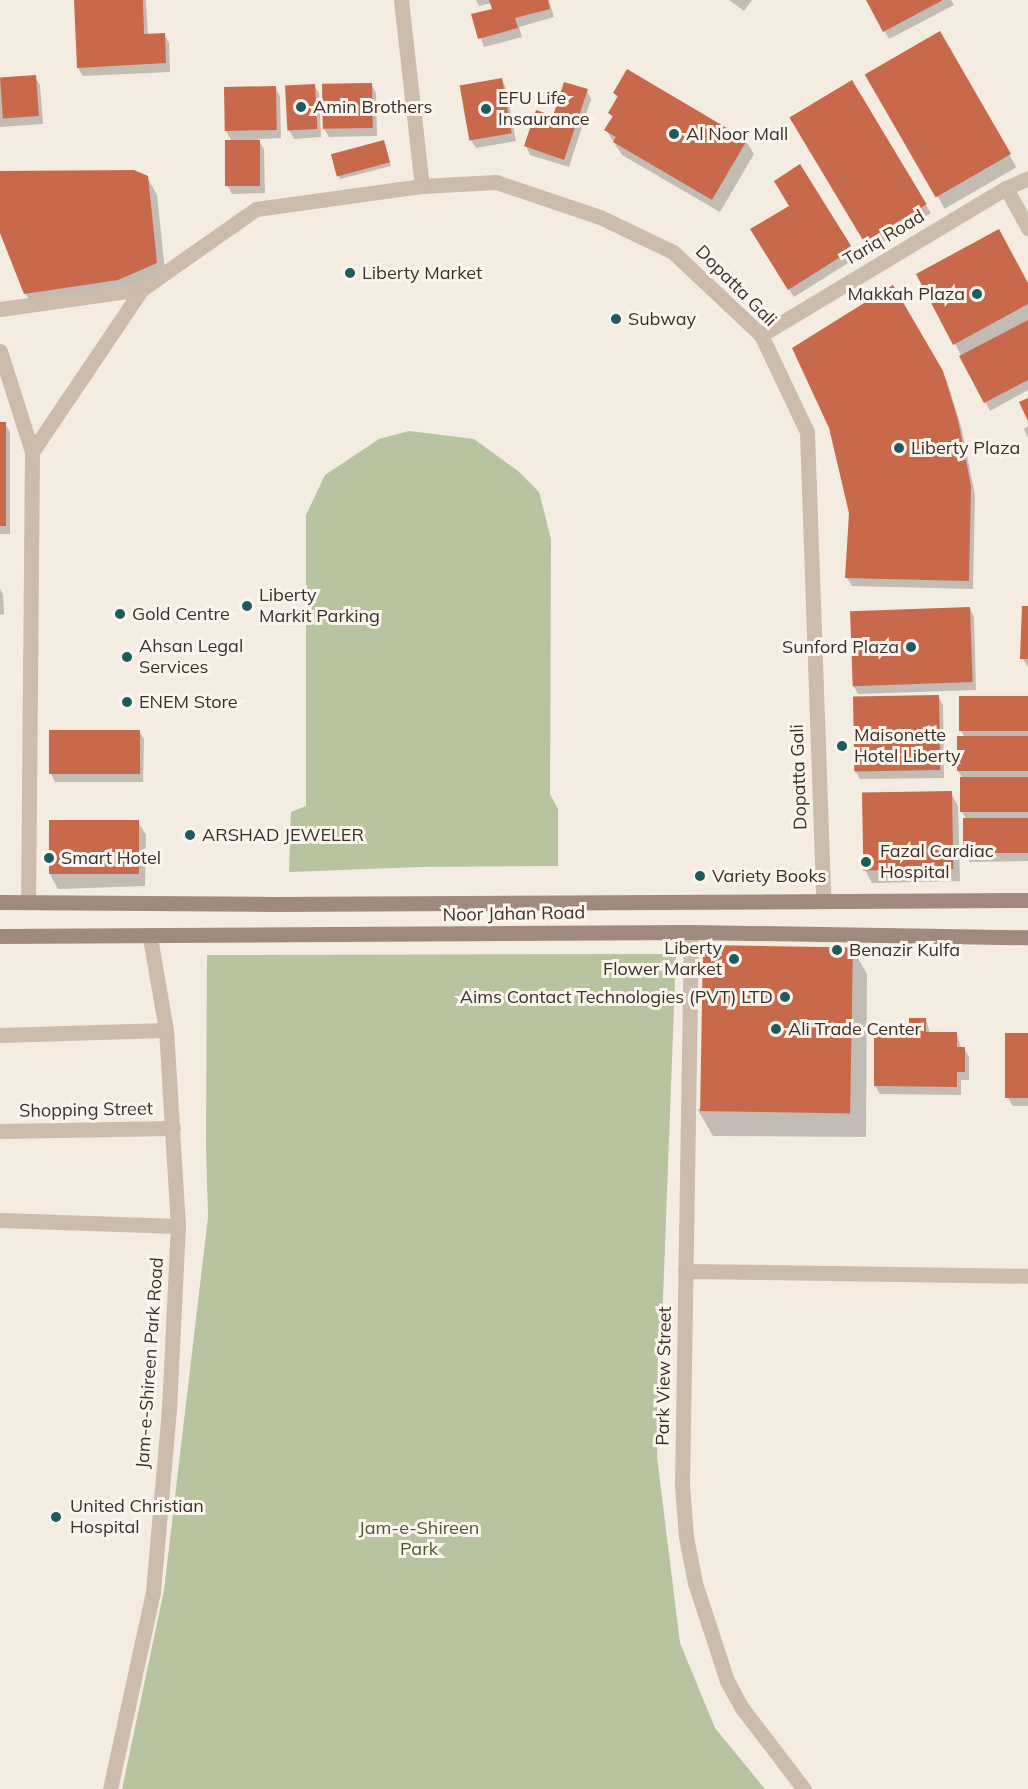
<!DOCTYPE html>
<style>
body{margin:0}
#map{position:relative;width:1028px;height:1789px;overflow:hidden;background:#f4ebe1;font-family:Mulish,sans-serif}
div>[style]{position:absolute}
.green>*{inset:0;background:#b8c4a0}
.shadow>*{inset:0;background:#0003;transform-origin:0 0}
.building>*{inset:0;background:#c8694b;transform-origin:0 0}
.street>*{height:15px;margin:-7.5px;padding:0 7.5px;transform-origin:7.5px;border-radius:7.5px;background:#cdbbac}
.secondary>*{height:15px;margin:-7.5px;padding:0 7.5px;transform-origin:7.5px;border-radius:7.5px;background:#a18a7d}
.dots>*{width:16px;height:16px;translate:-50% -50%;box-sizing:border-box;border:3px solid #fbf5ee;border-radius:50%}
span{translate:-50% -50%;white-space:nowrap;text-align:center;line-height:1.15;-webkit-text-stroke:6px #fbf5ee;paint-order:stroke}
.poi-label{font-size:18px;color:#3b302b}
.left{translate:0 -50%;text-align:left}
.right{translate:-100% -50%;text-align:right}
.street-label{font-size:18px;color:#3b302b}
.park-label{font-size:18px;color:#4a5a2e}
</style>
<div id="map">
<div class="green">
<i style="clip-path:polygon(409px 431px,474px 439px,518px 471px,539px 492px,551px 539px,550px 794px,558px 809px,558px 866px,420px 867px,289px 872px,291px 812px,306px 806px,306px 515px,325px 475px,379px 439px)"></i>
<i style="clip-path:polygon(676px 954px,657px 1457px,680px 1643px,715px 1728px,765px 1789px,122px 1789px,164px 1590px,208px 1217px,206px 1144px,207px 955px)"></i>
</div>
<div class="shadow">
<i style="clip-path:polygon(75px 0,146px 0,148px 35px,164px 34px,169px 43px,170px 72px,83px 76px,78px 68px)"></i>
<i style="clip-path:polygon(476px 0,549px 0,554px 17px,519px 27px,522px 37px,484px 47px,473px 15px,494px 10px,492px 3px,479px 6px)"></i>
<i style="clip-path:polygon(729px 0,752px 0,744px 11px)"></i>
<i style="clip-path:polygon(868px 0,951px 0,954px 5px,889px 39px)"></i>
<i style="left:939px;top:33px;width:155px;height:83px;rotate:60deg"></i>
<i style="clip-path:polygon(35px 77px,40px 85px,43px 124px,0 127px,0 79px)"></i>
<i style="clip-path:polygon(502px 80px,506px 88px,516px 141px,476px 148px,471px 140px,462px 87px)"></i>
<i style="left:852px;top:82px;width:153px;height:71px;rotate:59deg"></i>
<i style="clip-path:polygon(371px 84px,376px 93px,377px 136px,329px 137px,324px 129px,323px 85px)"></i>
<i style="clip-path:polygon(314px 85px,319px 93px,321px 137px,294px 139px,289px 130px)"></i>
<i style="clip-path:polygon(275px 88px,280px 96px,281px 138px,258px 139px,264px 149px,265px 193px,232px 194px,227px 185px,232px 142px,226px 131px,225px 89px)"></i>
<i style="clip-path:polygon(587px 91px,591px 99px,569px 167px,530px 155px,526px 146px)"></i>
<i style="clip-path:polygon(615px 93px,746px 141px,754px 154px,720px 212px,622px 155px,606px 130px,613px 118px,610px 113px,618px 99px)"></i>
<i style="clip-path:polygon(384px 141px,391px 166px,340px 179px,338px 175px)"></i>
<i style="clip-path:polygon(800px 166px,856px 258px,794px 297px,752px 230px,791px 206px)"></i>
<i style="clip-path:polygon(0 173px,147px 177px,157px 195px,166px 281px,36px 311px,25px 293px,0 228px)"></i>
<i style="clip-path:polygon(1028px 285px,1028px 390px,990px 411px,955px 344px)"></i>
<i style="clip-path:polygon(892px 287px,947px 381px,962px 430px,975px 495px,973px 589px,852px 586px,847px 578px)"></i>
<i style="clip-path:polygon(0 423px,5px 423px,10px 432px,10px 534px,0 534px)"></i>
<i style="clip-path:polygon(1028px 426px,1028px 438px,1024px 429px)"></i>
<i style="clip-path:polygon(0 589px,3px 594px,4px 614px,0 615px)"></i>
<i style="clip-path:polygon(1028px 608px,1028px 667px,1022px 658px)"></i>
<i style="clip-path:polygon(970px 609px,974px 617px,976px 690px,858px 694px,853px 685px)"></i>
<i style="clip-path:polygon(938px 696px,943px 705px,944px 778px,860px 779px,855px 770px)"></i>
<i style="clip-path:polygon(1028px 698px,1028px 861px,970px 862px,965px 853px,967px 820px,962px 812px,962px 777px,958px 771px,965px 738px,961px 731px)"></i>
<i style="clip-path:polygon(139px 731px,144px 739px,143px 782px,55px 782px,51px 774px)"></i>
<i style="clip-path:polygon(951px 793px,958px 806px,960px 881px,872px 883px,865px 870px)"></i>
<i style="clip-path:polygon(138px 822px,146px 835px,145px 886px,58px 889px,51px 876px,51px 824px)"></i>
<i style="clip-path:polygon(852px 948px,867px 974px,866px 1137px,713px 1136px,698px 1110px)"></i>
<i style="clip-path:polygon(926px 1019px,930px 1034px,957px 1034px,961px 1048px,964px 1048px,969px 1057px,969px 1080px,961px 1080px,961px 1095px,880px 1094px,875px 1086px)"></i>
<i style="clip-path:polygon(1028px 1035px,1028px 1106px,1013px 1106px,1008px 1098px,1006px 1036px)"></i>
</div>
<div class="building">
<i style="clip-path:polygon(74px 0,143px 0,144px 34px,165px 33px,166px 63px,77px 68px)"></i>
<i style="clip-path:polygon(489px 0,548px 0,550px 9px,515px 18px,518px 28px,478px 39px,471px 14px,492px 9px)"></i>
<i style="clip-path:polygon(866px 0,943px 0,883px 32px)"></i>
<i style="left:940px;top:31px;width:142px;height:87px;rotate:60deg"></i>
<i style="clip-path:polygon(627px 69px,747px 140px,712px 200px,613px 142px,616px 137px,604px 130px,613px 116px,608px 113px,618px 96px,613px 93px)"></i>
<i style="left:36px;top:75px;width:41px;height:36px;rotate:86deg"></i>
<i style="left:502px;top:78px;width:56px;height:43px;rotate:80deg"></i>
<i style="left:852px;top:80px;width:145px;height:73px;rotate:59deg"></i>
<i style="clip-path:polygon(564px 82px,588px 89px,564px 160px,524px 146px,536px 110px,553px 116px)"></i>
<i style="left:372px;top:83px;width:45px;height:50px;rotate:89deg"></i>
<i style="left:315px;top:84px;width:45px;height:30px;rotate:87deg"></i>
<i style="left:276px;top:86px;width:44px;height:52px;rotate:89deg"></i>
<i style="left:225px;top:140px;width:35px;height:46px"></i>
<i style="left:384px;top:140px;width:23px;height:55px;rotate:75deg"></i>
<i style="clip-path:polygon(800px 164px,853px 249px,788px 290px,750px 229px,789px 206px,774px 181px)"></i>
<i style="clip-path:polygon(134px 170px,148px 176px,157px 263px,118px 280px,24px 294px,0 233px,0 171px)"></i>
<i style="clip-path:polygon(999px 229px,1028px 283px,1028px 304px,953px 345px,916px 274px)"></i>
<i style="clip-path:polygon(893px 285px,943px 371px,958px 420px,971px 486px,969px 581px,845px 578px,849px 513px,829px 428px,792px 348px)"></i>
<i style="clip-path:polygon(1028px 320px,1028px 380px,984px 403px,959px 356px)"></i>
<i style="clip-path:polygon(1028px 398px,1028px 421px,1019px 402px)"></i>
<i style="left:0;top:422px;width:6px;height:104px"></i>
<i style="clip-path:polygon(1022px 606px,1028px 606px,1028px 659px,1020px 659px)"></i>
<i style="left:970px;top:607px;width:75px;height:120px;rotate:88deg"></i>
<i style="left:939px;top:695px;width:75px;height:86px;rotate:89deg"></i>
<i style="left:1028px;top:696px;width:35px;height:69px;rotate:90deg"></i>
<i style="left:49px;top:730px;width:91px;height:44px"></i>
<i style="left:1028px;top:736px;width:35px;height:71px;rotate:90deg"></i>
<i style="left:960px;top:777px;width:68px;height:35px"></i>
<i style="left:952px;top:791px;width:78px;height:90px;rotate:89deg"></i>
<i style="left:1028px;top:818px;width:35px;height:65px;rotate:90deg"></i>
<i style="left:139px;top:820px;width:54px;height:90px;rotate:90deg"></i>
<i style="left:703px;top:945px;width:150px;height:166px;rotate:1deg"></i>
<i style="clip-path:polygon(909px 1018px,926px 1018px,926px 1032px,957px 1032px,957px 1047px,965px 1047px,965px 1072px,957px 1072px,957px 1087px,874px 1086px,874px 1031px,909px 1031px)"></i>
<i style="left:1028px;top:1033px;width:65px;height:23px;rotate:90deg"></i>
</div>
<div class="street">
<i style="left:401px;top:0;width:187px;rotate:83.6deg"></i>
<i style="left:422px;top:186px;width:74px;rotate:-3.1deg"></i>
<i style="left:496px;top:182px;width:110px;rotate:18.6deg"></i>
<i style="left:600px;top:217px;width:81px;rotate:25.6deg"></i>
<i style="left:673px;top:252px;width:121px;rotate:43.3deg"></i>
<i style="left:761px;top:335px;width:107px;rotate:64.6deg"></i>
<i style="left:807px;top:432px;width:469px;rotate:88deg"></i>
<i style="left:1006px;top:188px;width:46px;rotate:61.2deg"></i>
<i style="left:0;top:309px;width:143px;rotate:-8deg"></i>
<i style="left:761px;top:335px;width:286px;rotate:-31deg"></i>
<i style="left:1006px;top:188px;width:24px;rotate:-24deg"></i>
<i style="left:0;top:351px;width:106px;rotate:72.4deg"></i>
<i style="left:32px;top:452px;width:450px;rotate:90.5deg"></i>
<i style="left:32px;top:452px;width:197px;rotate:-56deg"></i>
<i style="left:142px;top:289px;width:139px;rotate:-35.1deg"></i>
<i style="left:256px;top:209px;width:168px;rotate:-7.9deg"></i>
<i style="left:691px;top:932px;width:553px;rotate:90.93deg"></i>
<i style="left:682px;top:1485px;width:52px;rotate:85.6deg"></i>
<i style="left:686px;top:1537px;width:47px;rotate:78.9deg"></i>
<i style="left:695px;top:1583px;width:103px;rotate:71.9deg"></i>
<i style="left:727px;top:1681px;width:31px;rotate:61deg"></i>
<i style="left:742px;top:1708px;width:102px;rotate:52.6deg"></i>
<i style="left:0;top:1035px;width:166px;rotate:-1.7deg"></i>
<i style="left:0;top:1131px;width:173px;rotate:-1deg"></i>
<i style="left:0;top:1220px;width:178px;rotate:1.9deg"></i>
<i style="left:685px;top:1271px;width:343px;rotate:0.8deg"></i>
<i style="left:110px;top:1789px;width:202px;rotate:-77.7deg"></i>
<i style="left:153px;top:1592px;width:184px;rotate:-85deg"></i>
<i style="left:169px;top:1409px;width:183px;rotate:-87.2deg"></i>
<i style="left:178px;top:1226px;width:196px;rotate:-93.5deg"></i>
<i style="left:166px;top:1030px;width:94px;rotate:-99.8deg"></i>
</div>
<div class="secondary">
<i style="left:0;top:902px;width:273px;rotate:0.4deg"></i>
<i style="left:273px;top:904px;width:755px;rotate:-0.3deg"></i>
<i style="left:0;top:936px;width:691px;rotate:-0.33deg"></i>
<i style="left:691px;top:932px;width:337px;rotate:0.9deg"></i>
</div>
<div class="dots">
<i style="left:301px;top:107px;background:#1f5a5e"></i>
<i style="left:486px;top:109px;background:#1f5a5e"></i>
<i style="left:674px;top:134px;background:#1f5a5e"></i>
<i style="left:350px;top:273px;background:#1f5a5e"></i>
<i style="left:977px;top:294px;background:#1f5a5e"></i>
<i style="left:616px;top:319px;background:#1f5a5e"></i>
<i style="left:899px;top:448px;background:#1f5a5e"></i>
<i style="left:247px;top:606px;background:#1f5a5e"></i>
<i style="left:120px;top:614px;background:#1f5a5e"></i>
<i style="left:911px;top:647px;background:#1f5a5e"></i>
<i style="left:127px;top:657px;background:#1f5a5e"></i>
<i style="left:127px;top:702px;background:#1f5a5e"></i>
<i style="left:842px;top:746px;background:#1f5a5e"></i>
<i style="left:190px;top:835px;background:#1f5a5e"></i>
<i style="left:49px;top:858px;background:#1f5a5e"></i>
<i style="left:866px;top:862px;background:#1f5a5e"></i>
<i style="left:700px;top:876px;background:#1f5a5e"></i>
<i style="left:837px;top:950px;background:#1f5a5e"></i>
<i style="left:734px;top:959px;background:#1f5a5e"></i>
<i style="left:785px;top:997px;background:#1f5a5e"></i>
<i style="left:776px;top:1029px;background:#1f5a5e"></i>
<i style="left:56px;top:1517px;background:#1f5a5e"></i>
</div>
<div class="poi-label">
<span class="left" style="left:498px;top:109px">EFU Life<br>Insaurance</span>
<span class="left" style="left:313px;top:107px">Amin Brothers</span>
<span class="left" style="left:686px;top:134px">Al Noor Mall</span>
<span class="left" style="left:362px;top:273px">Liberty Market</span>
<span class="right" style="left:965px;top:294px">Makkah Plaza</span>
<span class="left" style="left:628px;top:319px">Subway</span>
<span class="left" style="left:911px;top:448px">Liberty Plaza</span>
<span class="left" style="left:259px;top:606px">Liberty<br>Markit Parking</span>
<span class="left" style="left:132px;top:614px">Gold Centre</span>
<span class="left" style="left:139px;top:657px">Ahsan Legal<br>Services</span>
<span class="right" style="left:899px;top:647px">Sunford Plaza</span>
<span class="left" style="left:139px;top:702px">ENEM Store</span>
<span class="left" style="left:854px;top:746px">Maisonette<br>Hotel Liberty</span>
<span class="left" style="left:202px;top:835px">ARSHAD JEWELER</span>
<span class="left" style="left:880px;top:862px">Fazal Cardiac<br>Hospital</span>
<span class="left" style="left:61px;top:858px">Smart Hotel</span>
<span class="left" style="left:712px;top:876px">Variety Books</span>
<span class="right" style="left:722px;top:959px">Liberty<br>Flower Market</span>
<span class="left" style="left:849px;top:950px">Benazir Kulfa</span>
<span class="right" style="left:773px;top:997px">Aims Contact Technologies (PVT) LTD</span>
<span class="left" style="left:788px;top:1029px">Ali Trade Center</span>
<span class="left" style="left:70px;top:1517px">United Christian<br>Hospital</span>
</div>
<div class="street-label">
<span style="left:884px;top:238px;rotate:-31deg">Tariq Road</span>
<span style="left:736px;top:286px;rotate:45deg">Dopatta Gali</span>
<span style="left:799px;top:777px;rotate:-92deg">Dopatta Gali</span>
<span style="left:514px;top:914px;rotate:-1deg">Noor Jahan Road</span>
<span style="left:86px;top:1110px;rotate:-1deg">Shopping Street</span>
<span style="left:150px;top:1363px;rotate:-86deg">Jam-e-Shireen Park Road</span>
<span style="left:664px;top:1376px;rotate:-89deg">Park View Street</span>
</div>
<div class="park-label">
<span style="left:419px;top:1539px">Jam-e-Shireen<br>Park</span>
</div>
</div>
